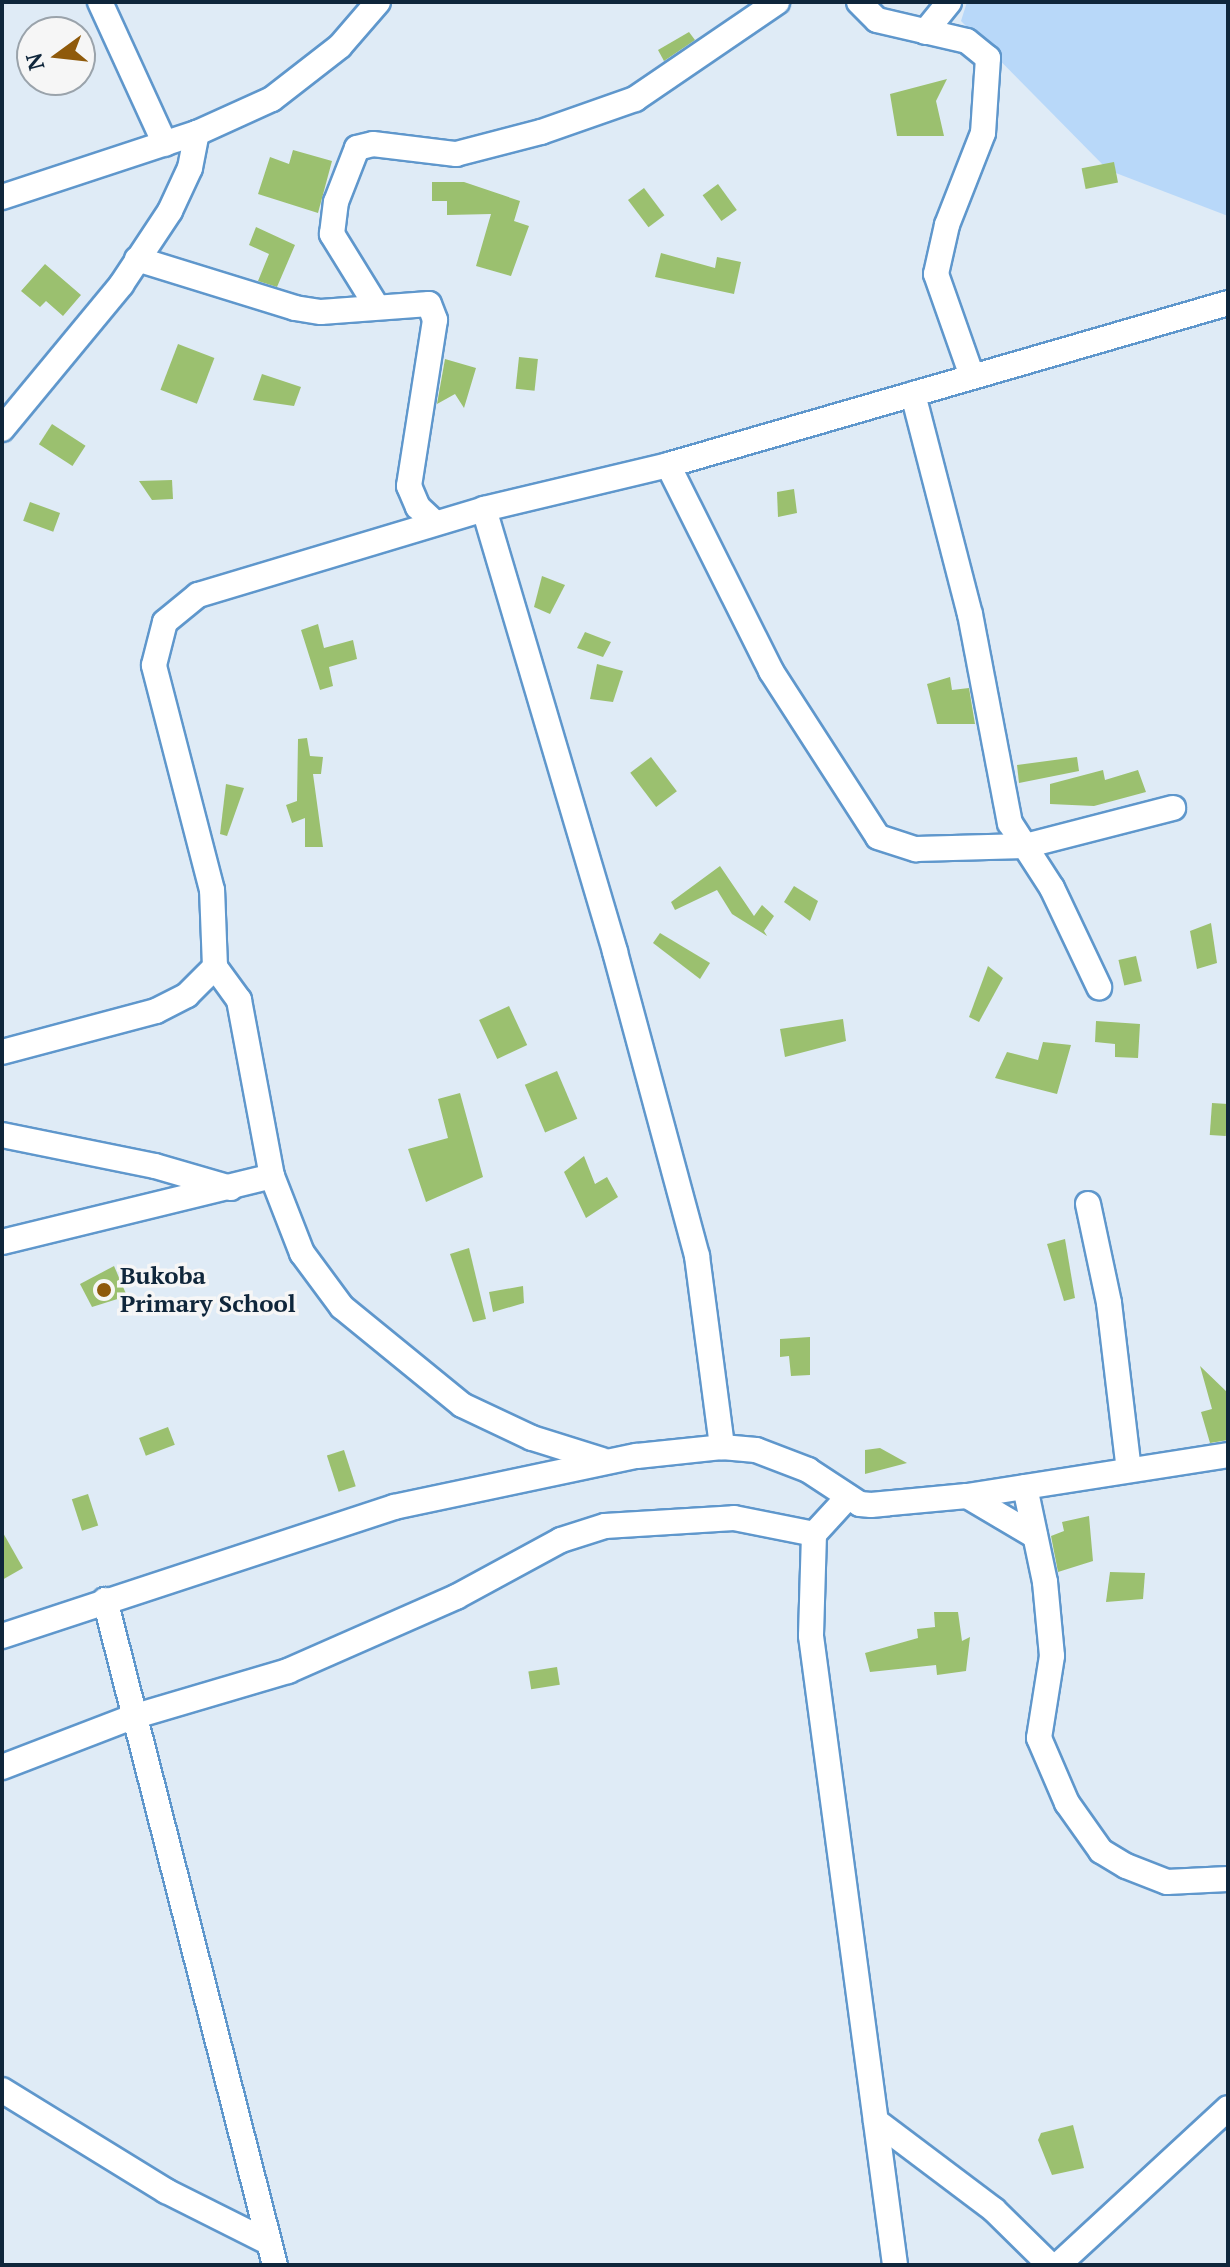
<!DOCTYPE html>
<style>
body{margin:0}
#map{position:relative;width:1230px;height:2267px;overflow:hidden;background:#dfebf6;font-family:"PT Serif",serif}
div>[style]{position:absolute}
.green>*{inset:0;background:#b8d8f9}
.building>*{inset:0;background:#9bc06f;transform-origin:0 0}
.roads{filter:drop-shadow(2px 0 #5f97cc) drop-shadow(-2px 0 #5f97cc) drop-shadow(0 2px #5f97cc) drop-shadow(0 -2px #5f97cc)}
.minor>*{height:24px;margin:-12px;padding:0 12px;transform-origin:12px;border-radius:12px;background:#fff}
.dots>*{width:22px;height:22px;translate:-50% -50%;box-sizing:border-box;border:4px solid #f6f6f6;border-radius:50%}
span{translate:-50% -50%;white-space:nowrap;text-align:center;line-height:1.15;-webkit-text-stroke:7px #f6f6f6;paint-order:stroke}
.poi-label{font-size:24px;color:#0f263b;font-weight:700}
.left{translate:0 -50%;text-align:left}
.frame{position:absolute;inset:0;border:4px solid #0f263b;pointer-events:none}
.north{position:absolute;left:16px;top:16px;width:80px;height:80px;box-sizing:border-box;background:#f6f6f6;border:2px solid #9aa3ab;border-radius:50%;rotate:255deg;font-size:22px;font-weight:700;line-height:32px;text-align:center;color:#0f263b}
.north::after{content:'';display:block;margin:auto;width:28px;height:36px;background:#8f5a0b;clip-path:polygon(50% 0,100% 100%,50% 72%,0 100%)}
</style>
<div id="map">
<div class="green">
<i style="clip-path:polygon(967px 2px,1228px 2px,1228px 216px,1108px 170px,961px 21px)"></i>
</div>
<div class="building">
<i style="clip-path:polygon(689px 32px,695px 40px,664px 61px,658px 50px)"></i>
<i style="clip-path:polygon(947px 79px,936px 101px,944px 136px,897px 136px,890px 94px)"></i>
<i style="clip-path:polygon(293px 150px,332px 161px,318px 213px,258px 194px,270px 157px,289px 164px)"></i>
<i style="left:1114px;top:162px;width:21px;height:33px;rotate:79deg"></i>
<i style="clip-path:polygon(432px 182px,464px 182px,520px 201px,514px 221px,529px 226px,511px 276px,476px 266px,491px 214px,447px 215px,447px 201px,432px 201px)"></i>
<i style="left:718px;top:184px;width:32px;height:19px;rotate:54deg"></i>
<i style="left:644px;top:188px;width:34px;height:20px;rotate:53deg"></i>
<i style="clip-path:polygon(256px 227px,295px 245px,277px 287px,258px 281px,269px 254px,249px 245px)"></i>
<i style="clip-path:polygon(661px 253px,715px 268px,717px 257px,741px 262px,734px 294px,655px 277px)"></i>
<i style="clip-path:polygon(45px 264px,81px 295px,63px 316px,46px 301px,40px 307px,21px 291px)"></i>
<i style="left:178px;top:344px;width:39px;height:49px;rotate:21deg"></i>
<i style="left:519px;top:357px;width:19px;height:32px;rotate:6deg"></i>
<i style="clip-path:polygon(445px 359px,476px 368px,464px 408px,455px 394px,437px 404px)"></i>
<i style="clip-path:polygon(262px 374px,301px 387px,294px 406px,253px 400px)"></i>
<i style="left:52px;top:424px;width:40px;height:24px;rotate:33deg"></i>
<i style="clip-path:polygon(172px 480px,173px 499px,152px 500px,139px 481px)"></i>
<i style="clip-path:polygon(794px 489px,797px 513px,778px 517px,777px 492px)"></i>
<i style="left:30px;top:502px;width:32px;height:20px;rotate:20deg"></i>
<i style="clip-path:polygon(542px 576px,565px 585px,550px 614px,534px 607px)"></i>
<i style="clip-path:polygon(318px 624px,324px 648px,353px 640px,357px 659px,329px 667px,333px 686px,320px 690px,301px 630px)"></i>
<i style="clip-path:polygon(585px 632px,611px 642px,603px 657px,577px 648px)"></i>
<i style="clip-path:polygon(597px 664px,623px 671px,613px 702px,590px 699px)"></i>
<i style="clip-path:polygon(950px 677px,952px 690px,969px 688px,975px 724px,937px 724px,927px 684px)"></i>
<i style="clip-path:polygon(307px 738px,310px 756px,323px 757px,321px 774px,313px 774px,323px 847px,305px 847px,305px 818px,292px 823px,286px 805px,297px 801px,298px 739px)"></i>
<i style="left:651px;top:757px;width:43px;height:26px;rotate:53deg"></i>
<i style="clip-path:polygon(1077px 757px,1079px 771px,1019px 783px,1017px 765px)"></i>
<i style="clip-path:polygon(1103px 770px,1105px 780px,1138px 770px,1146px 792px,1094px 806px,1050px 804px,1050px 784px)"></i>
<i style="clip-path:polygon(226px 784px,244px 788px,227px 836px,220px 834px)"></i>
<i style="clip-path:polygon(720px 866px,754px 916px,762px 905px,774px 916px,764px 931px,767px 936px,732px 914px,717px 890px,675px 910px,671px 902px)"></i>
<i style="clip-path:polygon(794px 886px,818px 901px,810px 921px,784px 902px)"></i>
<i style="clip-path:polygon(1211px 923px,1217px 963px,1197px 969px,1190px 931px)"></i>
<i style="clip-path:polygon(660px 933px,710px 963px,700px 979px,653px 943px)"></i>
<i style="left:1136px;top:956px;width:26px;height:18px;rotate:77deg"></i>
<i style="clip-path:polygon(988px 966px,1003px 978px,979px 1022px,969px 1017px)"></i>
<i style="left:509px;top:1006px;width:43px;height:33px;rotate:65deg"></i>
<i style="clip-path:polygon(843px 1019px,846px 1041px,785px 1057px,780px 1029px)"></i>
<i style="clip-path:polygon(1096px 1021px,1140px 1024px,1138px 1058px,1115px 1057px,1115px 1044px,1095px 1042px)"></i>
<i style="clip-path:polygon(1043px 1042px,1071px 1045px,1057px 1094px,995px 1078px,1007px 1052px,1038px 1060px)"></i>
<i style="left:557px;top:1071px;width:52px;height:35px;rotate:67deg"></i>
<i style="clip-path:polygon(460px 1093px,483px 1177px,426px 1202px,408px 1149px,448px 1138px,438px 1099px)"></i>
<i style="left:1212px;top:1103px;width:16px;height:32px;rotate:4deg"></i>
<i style="clip-path:polygon(584px 1156px,595px 1184px,607px 1177px,618px 1197px,586px 1218px,564px 1172px)"></i>
<i style="clip-path:polygon(1065px 1239px,1075px 1298px,1064px 1301px,1047px 1244px)"></i>
<i style="clip-path:polygon(469px 1248px,486px 1319px,473px 1322px,450px 1254px)"></i>
<i style="clip-path:polygon(114px 1266px,127px 1296px,92px 1307px,80px 1284px)"></i>
<i style="clip-path:polygon(523px 1286px,524px 1303px,493px 1312px,489px 1292px)"></i>
<i style="clip-path:polygon(810px 1337px,810px 1375px,791px 1376px,789px 1356px,780px 1357px,780px 1339px)"></i>
<i style="clip-path:polygon(1200px 1366px,1228px 1393px,1228px 1440px,1210px 1443px,1201px 1412px,1212px 1409px)"></i>
<i style="left:168px;top:1427px;width:19px;height:31px;rotate:69deg"></i>
<i style="clip-path:polygon(880px 1448px,907px 1463px,865px 1474px,865px 1450px)"></i>
<i style="left:344px;top:1450px;width:38px;height:18px;rotate:72deg"></i>
<i style="left:88px;top:1494px;width:33px;height:17px;rotate:72deg"></i>
<i style="clip-path:polygon(1089px 1516px,1093px 1561px,1058px 1572px,1051px 1536px,1064px 1531px,1062px 1522px)"></i>
<i style="clip-path:polygon(2px 1531px,23px 1568px,2px 1580px)"></i>
<i style="clip-path:polygon(1110px 1572px,1145px 1573px,1143px 1599px,1106px 1602px)"></i>
<i style="clip-path:polygon(934px 1612px,958px 1612px,962px 1641px,970px 1637px,966px 1671px,937px 1675px,936px 1665px,870px 1672px,865px 1653px,918px 1638px,917px 1629px,935px 1627px)"></i>
<i style="left:557px;top:1667px;width:18px;height:29px;rotate:81deg"></i>
<i style="clip-path:polygon(1073px 2125px,1084px 2168px,1052px 2175px,1038px 2140px,1041px 2133px)"></i>
</div>
<div class="roads">
<div class="minor">
<i style="left:100px;top:2px;width:156px;rotate:65.4deg"></i>
<i style="left:859px;top:2px;width:25px;rotate:45deg"></i>
<i style="left:877px;top:20px;width:92px;rotate:13.1deg"></i>
<i style="left:967px;top:41px;width:27px;rotate:39deg"></i>
<i style="left:988px;top:58px;width:75px;rotate:93.8deg"></i>
<i style="left:983px;top:133px;width:99px;rotate:111.4deg"></i>
<i style="left:947px;top:225px;width:50px;rotate:102.7deg"></i>
<i style="left:936px;top:274px;width:108px;rotate:70.6deg"></i>
<i style="left:925px;top:32px;width:38px;rotate:-51deg"></i>
<i style="left:2px;top:197px;width:205px;rotate:-18.2deg"></i>
<i style="left:197px;top:133px;width:82px;rotate:-24.4deg"></i>
<i style="left:272px;top:99px;width:86px;rotate:-37.9deg"></i>
<i style="left:340px;top:46px;width:58px;rotate:-49.2deg"></i>
<i style="left:137px;top:259px;width:165px;rotate:17.2deg"></i>
<i style="left:295px;top:308px;width:26px;rotate:9deg"></i>
<i style="left:321px;top:312px;width:108px;rotate:-4.2deg"></i>
<i style="left:429px;top:304px;width:17px;rotate:69deg"></i>
<i style="left:435px;top:320px;width:168px;rotate:98.9deg"></i>
<i style="left:409px;top:486px;width:23px;rotate:67deg"></i>
<i style="left:418px;top:507px;width:23px;rotate:43deg"></i>
<i style="left:377px;top:307px;width:86px;rotate:-121.7deg"></i>
<i style="left:332px;top:234px;width:32px;rotate:-83deg"></i>
<i style="left:336px;top:202px;width:58px;rotate:-68.7deg"></i>
<i style="left:357px;top:148px;width:16px;rotate:-14deg"></i>
<i style="left:373px;top:144px;width:84px;rotate:6.9deg"></i>
<i style="left:456px;top:154px;width:88px;rotate:-14.5deg"></i>
<i style="left:541px;top:132px;width:100px;rotate:-19.3deg"></i>
<i style="left:635px;top:99px;width:172px;rotate:-34.3deg"></i>
<i style="left:913px;top:394px;width:227px;rotate:75.5deg"></i>
<i style="left:970px;top:614px;width:213px;rotate:79.2deg"></i>
<i style="left:1010px;top:823px;width:77px;rotate:57.1deg"></i>
<i style="left:1052px;top:888px;width:110px;rotate:64.6deg"></i>
<i style="left:2px;top:429px;width:187px;rotate:-50.4deg"></i>
<i style="left:121px;top:285px;width:89px;rotate:-56.5deg"></i>
<i style="left:170px;top:211px;width:47px;rotate:-65.1deg"></i>
<i style="left:190px;top:168px;width:36px;rotate:-79deg"></i>
<i style="left:668px;top:465px;width:230px;rotate:63.4deg"></i>
<i style="left:771px;top:671px;width:197px;rotate:57.2deg"></i>
<i style="left:878px;top:837px;width:40px;rotate:18deg"></i>
<i style="left:916px;top:849px;width:109px;rotate:-1.6deg"></i>
<i style="left:1025px;top:846px;width:153px;rotate:-14.4deg"></i>
<i style="left:484px;top:509px;width:462px;rotate:73.5deg"></i>
<i style="left:615px;top:952px;width:315px;rotate:74.9deg"></i>
<i style="left:697px;top:1256px;width:193px;rotate:82.5deg"></i>
<i style="left:215px;top:967px;width:41px;rotate:54deg"></i>
<i style="left:239px;top:1000px;width:179px;rotate:79.4deg"></i>
<i style="left:272px;top:1176px;width:83px;rotate:68.7deg"></i>
<i style="left:302px;top:1253px;width:67px;rotate:53.5deg"></i>
<i style="left:342px;top:1307px;width:155px;rotate:39.2deg"></i>
<i style="left:462px;top:1405px;width:77px;rotate:25.2deg"></i>
<i style="left:532px;top:1438px;width:73px;rotate:17.4deg"></i>
<i style="left:2px;top:1052px;width:159px;rotate:-14.9deg"></i>
<i style="left:156px;top:1011px;width:35px;rotate:-27deg"></i>
<i style="left:187px;top:995px;width:40px;rotate:-45deg"></i>
<i style="left:215px;top:967px;width:77px;rotate:-92.2deg"></i>
<i style="left:212px;top:890px;width:232px;rotate:-104.5deg"></i>
<i style="left:154px;top:665px;width:44px;rotate:-75.7deg"></i>
<i style="left:165px;top:622px;width:43px;rotate:-39.3deg"></i>
<i style="left:198px;top:595px;width:299px;rotate:-16.7deg"></i>
<i style="left:484px;top:509px;width:189px;rotate:-13.4deg"></i>
<i style="left:668px;top:465px;width:583px;rotate:-16.13deg"></i>
<i style="left:2px;top:1135px;width:156px;rotate:11.5deg"></i>
<i style="left:155px;top:1166px;width:79px;rotate:16.1deg"></i>
<i style="left:1088px;top:1204px;width:101px;rotate:78deg"></i>
<i style="left:1109px;top:1303px;width:168px;rotate:83.2deg"></i>
<i style="left:2px;top:1242px;width:278px;rotate:-13.7deg"></i>
<i style="left:1025px;top:1487px;width:97px;rotate:78.1deg"></i>
<i style="left:1045px;top:1582px;width:74px;rotate:84.6deg"></i>
<i style="left:1052px;top:1656px;width:83px;rotate:99deg"></i>
<i style="left:1039px;top:1738px;width:71px;rotate:66.7deg"></i>
<i style="left:1067px;top:1803px;width:59px;rotate:54.7deg"></i>
<i style="left:1101px;top:1851px;width:29px;rotate:31deg"></i>
<i style="left:1126px;top:1866px;width:44px;rotate:21.3deg"></i>
<i style="left:1167px;top:1882px;width:61px;rotate:-2.8deg"></i>
<i style="left:967px;top:1496px;width:79px;rotate:30.5deg"></i>
<i style="left:848px;top:1497px;width:50px;rotate:132.6deg"></i>
<i style="left:814px;top:1534px;width:102px;rotate:91.7deg"></i>
<i style="left:811px;top:1636px;width:635px;rotate:82.39deg"></i>
<i style="left:105px;top:1600px;width:686px;rotate:75.66deg"></i>
<i style="left:2px;top:1636px;width:413px;rotate:-18.2deg"></i>
<i style="left:394px;top:1507px;width:248px;rotate:-11.9deg"></i>
<i style="left:637px;top:1456px;width:85px;rotate:-6deg"></i>
<i style="left:722px;top:1447px;width:34px;rotate:5deg"></i>
<i style="left:756px;top:1450px;width:56px;rotate:21deg"></i>
<i style="left:808px;top:1470px;width:62px;rotate:33.2deg"></i>
<i style="left:860px;top:1504px;width:11px;rotate:5deg"></i>
<i style="left:871px;top:1505px;width:96px;rotate:-5.4deg"></i>
<i style="left:967px;top:1496px;width:264px;rotate:-8.9deg"></i>
<i style="left:2px;top:1767px;width:139px;rotate:-21deg"></i>
<i style="left:132px;top:1717px;width:163px;rotate:-16.4deg"></i>
<i style="left:288px;top:1671px;width:184px;rotate:-23.8deg"></i>
<i style="left:456px;top:1597px;width:119px;rotate:-28.5deg"></i>
<i style="left:561px;top:1540px;width:46px;rotate:-17.7deg"></i>
<i style="left:605px;top:1526px;width:129px;rotate:-3.5deg"></i>
<i style="left:734px;top:1518px;width:82px;rotate:11.3deg"></i>
<i style="left:2px;top:2090px;width:193px;rotate:31.6deg"></i>
<i style="left:166px;top:2191px;width:114px;rotate:26.6deg"></i>
<i style="left:876px;top:2121px;width:148px;rotate:37deg"></i>
<i style="left:994px;top:2210px;width:78px;rotate:44.5deg"></i>
<i style="left:1058px;top:2265px;width:231px;rotate:-42.7deg"></i>
</div>
</div>
<div class="dots">
<i style="left:104px;top:1290px;background:#8f5a0b"></i>
</div>
<div class="poi-label">
<span class="left" style="left:120px;top:1290px">Bukoba<br>Primary School</span>
</div>
<div class="frame"></div>
<div class="north">N</div>
</div>
